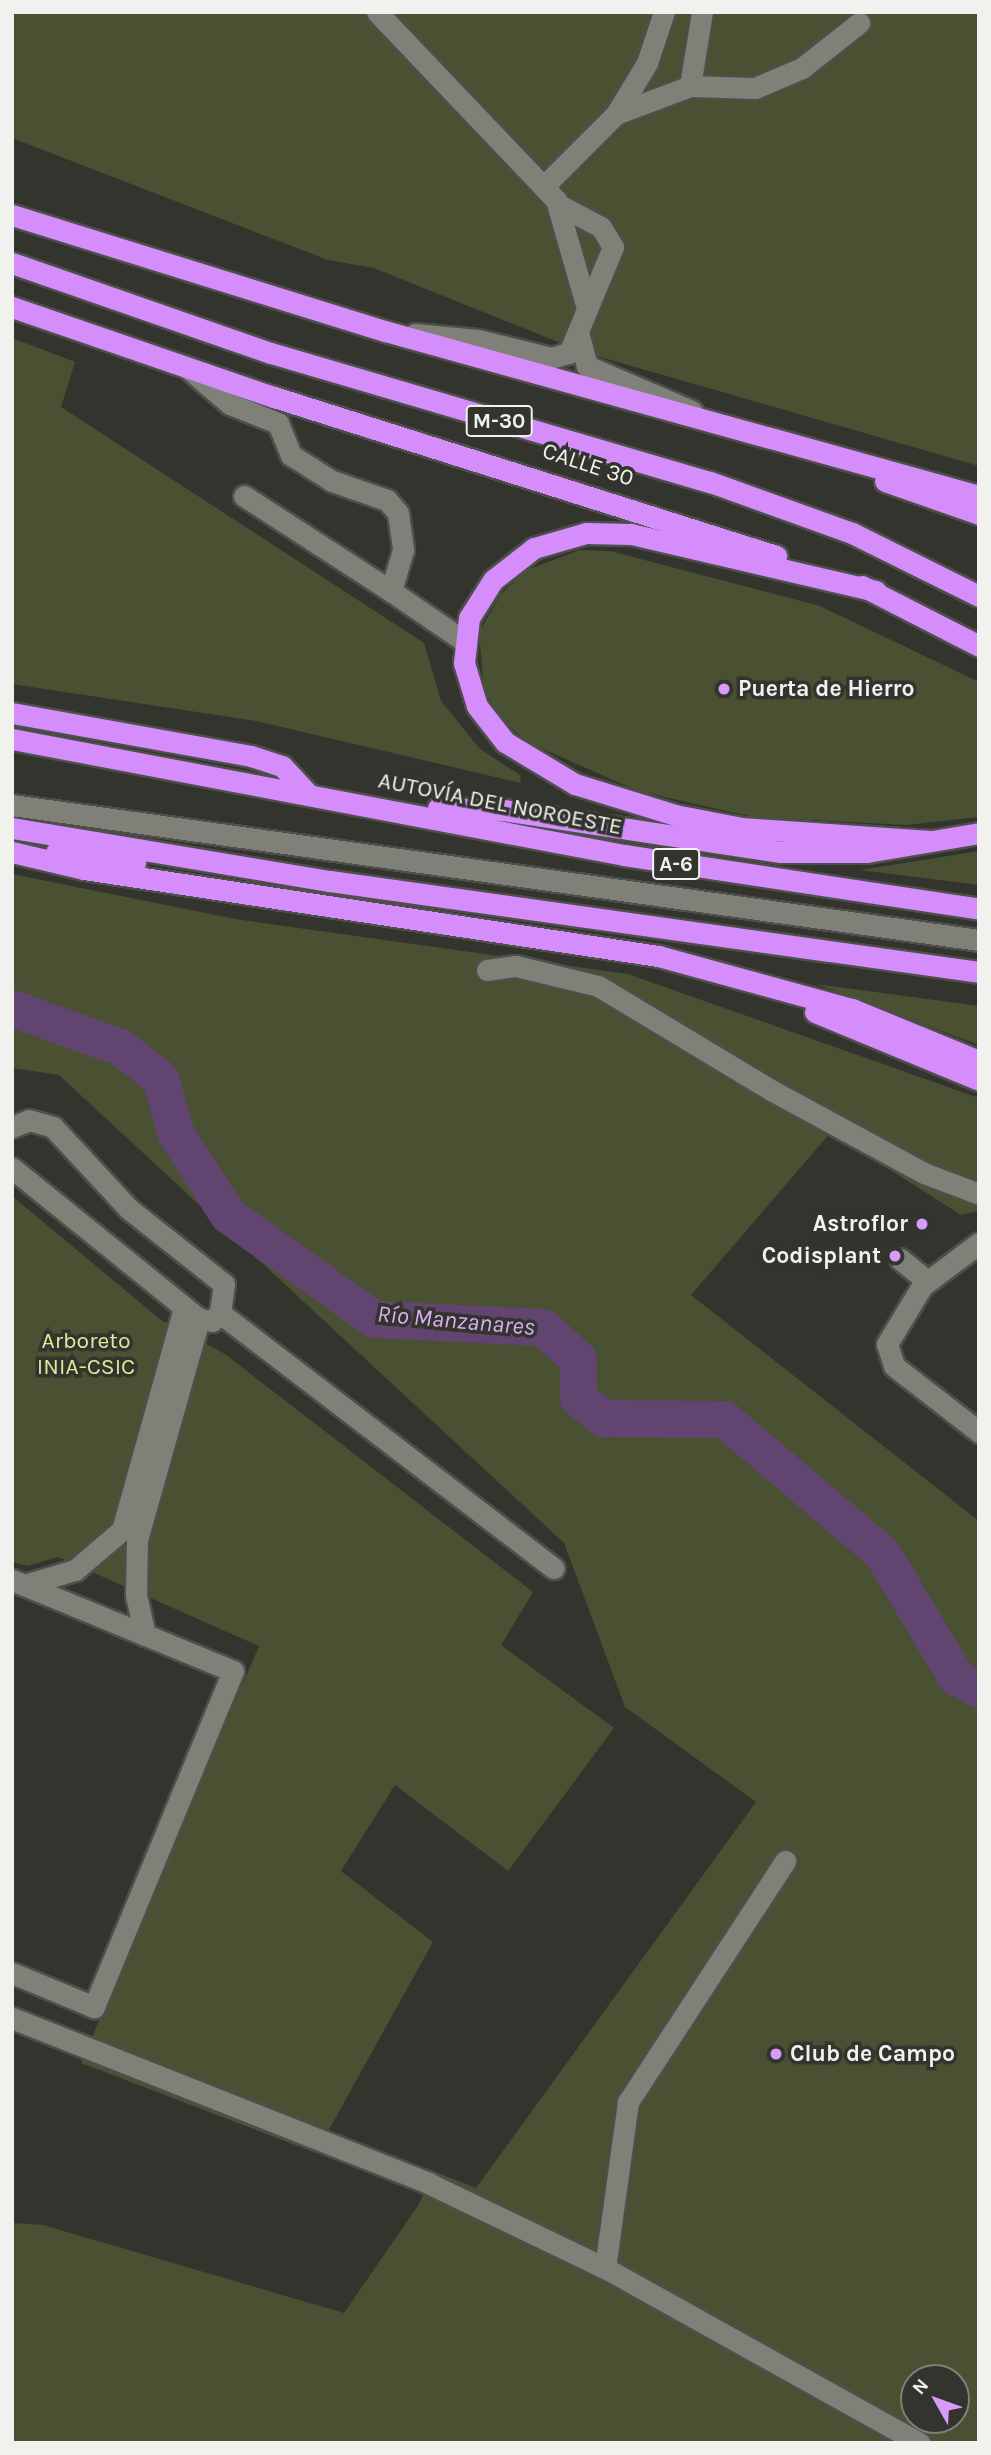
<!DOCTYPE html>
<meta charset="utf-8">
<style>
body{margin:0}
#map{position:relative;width:991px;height:2455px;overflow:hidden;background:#32342d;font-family:Karla,sans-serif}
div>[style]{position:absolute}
.green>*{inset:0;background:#4a5132}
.river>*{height:37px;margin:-18.5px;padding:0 18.5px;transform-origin:18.5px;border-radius:18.5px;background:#614570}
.roads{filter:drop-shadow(2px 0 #4e4f4a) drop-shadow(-2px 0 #4e4f4a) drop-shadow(0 2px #4e4f4a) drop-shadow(0 -2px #4e4f4a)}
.minor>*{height:21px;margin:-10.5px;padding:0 10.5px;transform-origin:10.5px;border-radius:10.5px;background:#7f8179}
.highway>*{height:21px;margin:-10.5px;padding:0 10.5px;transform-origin:10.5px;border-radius:10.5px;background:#d58dfb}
.dots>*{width:19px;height:19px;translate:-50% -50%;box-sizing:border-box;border:4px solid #32342d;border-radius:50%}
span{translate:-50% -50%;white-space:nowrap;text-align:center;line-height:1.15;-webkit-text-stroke:7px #32342d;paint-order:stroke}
.shield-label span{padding:2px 5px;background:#32342d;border:2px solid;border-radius:5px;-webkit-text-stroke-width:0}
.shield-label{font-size:21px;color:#f1f2ee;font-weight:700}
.street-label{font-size:23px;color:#f1f2ee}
.poi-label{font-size:23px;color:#f1f2ee;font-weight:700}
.left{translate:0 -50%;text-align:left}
.right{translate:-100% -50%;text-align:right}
.park-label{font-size:23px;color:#dbeb9a}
.water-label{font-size:24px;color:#dbaef3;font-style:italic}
.frame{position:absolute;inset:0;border:14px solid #f1f2ee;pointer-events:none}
.north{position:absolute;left:900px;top:2364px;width:70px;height:70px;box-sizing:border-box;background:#32342d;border:2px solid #7e807a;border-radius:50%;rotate:310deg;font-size:19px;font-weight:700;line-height:28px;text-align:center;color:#f1f2ee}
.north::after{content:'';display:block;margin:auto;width:24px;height:32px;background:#d89bf8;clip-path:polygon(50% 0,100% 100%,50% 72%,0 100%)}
</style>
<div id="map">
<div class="green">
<i style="clip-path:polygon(12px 12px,979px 12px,979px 466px,583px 352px,374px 268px,328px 260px,12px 138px)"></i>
<i style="clip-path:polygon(12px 338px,75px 362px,61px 407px,424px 643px,441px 701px,480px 749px,520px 775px,521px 783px,256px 721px,12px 684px)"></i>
<i style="clip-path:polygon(580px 550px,610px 551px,820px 606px,979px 682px,979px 817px,907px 825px,753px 817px,638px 791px,527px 742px,500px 717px,484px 690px,479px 632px,501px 594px,527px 570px)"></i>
<i style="clip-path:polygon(979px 851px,979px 885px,860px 870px)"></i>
<i style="clip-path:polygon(evenodd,12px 874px,235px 919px,628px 974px,979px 1098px,979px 1211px,961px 1215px,831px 1132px,691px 1295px,979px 1521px,979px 2443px,12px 2443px,12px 2223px,43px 2225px,344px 2313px,419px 2204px,433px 2171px,476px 2188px,756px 1802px,625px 1707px,564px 1543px,59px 1075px,12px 1068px,12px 874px,914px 2378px,956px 2378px,956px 2420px,914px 2420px,914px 2378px)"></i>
<i style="clip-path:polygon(816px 984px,979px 1006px,979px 1045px)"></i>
<i style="clip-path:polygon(12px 1196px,161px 1320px,225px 1354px,533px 1592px,501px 1645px,614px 1728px,508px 1871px,395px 1785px,341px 1871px,433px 1942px,316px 2153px,81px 2063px,259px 1646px,58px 1557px,28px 1566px,12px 1562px)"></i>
</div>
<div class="river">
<i style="left:12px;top:1008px;width:115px;rotate:19.9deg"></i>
<i style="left:120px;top:1047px;width:51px;rotate:37.8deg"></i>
<i style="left:160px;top:1078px;width:58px;rotate:74.1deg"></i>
<i style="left:176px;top:1134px;width:96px;rotate:57.3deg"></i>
<i style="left:228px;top:1215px;width:179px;rotate:35.5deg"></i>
<i style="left:374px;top:1319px;width:169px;rotate:2.7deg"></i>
<i style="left:543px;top:1327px;width:47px;rotate:42.4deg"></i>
<i style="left:578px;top:1359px;width:39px;rotate:90deg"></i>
<i style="left:578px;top:1398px;width:33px;rotate:38deg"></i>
<i style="left:604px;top:1418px;width:120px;rotate:0.5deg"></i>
<i style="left:724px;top:1419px;width:207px;rotate:40.3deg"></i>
<i style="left:882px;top:1553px;width:144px;rotate:59.2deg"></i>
<i style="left:956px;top:1677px;width:26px;rotate:28deg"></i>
</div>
<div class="roads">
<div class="minor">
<i style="left:377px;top:12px;width:260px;rotate:46.4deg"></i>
<i style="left:556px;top:200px;width:112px;rotate:74deg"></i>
<i style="left:690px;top:86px;width:75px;rotate:-80.8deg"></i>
<i style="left:616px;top:114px;width:60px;rotate:-58.7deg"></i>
<i style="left:647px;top:63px;width:54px;rotate:-71.6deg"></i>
<i style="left:544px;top:186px;width:102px;rotate:-45deg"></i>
<i style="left:616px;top:114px;width:79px;rotate:-20.7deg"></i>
<i style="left:690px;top:86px;width:65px;rotate:1.8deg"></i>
<i style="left:755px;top:88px;width:51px;rotate:-23.1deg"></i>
<i style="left:802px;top:68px;width:73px;rotate:-38.3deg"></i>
<i style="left:415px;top:334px;width:63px;rotate:5.4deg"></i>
<i style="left:478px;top:340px;width:75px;rotate:13.9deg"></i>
<i style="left:551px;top:358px;width:19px;rotate:-16deg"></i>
<i style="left:569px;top:353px;width:115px;rotate:-67.5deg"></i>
<i style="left:613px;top:247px;width:23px;rotate:-121deg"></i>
<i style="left:601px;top:227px;width:45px;rotate:-152.3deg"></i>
<i style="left:579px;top:336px;width:31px;rotate:75deg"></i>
<i style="left:587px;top:366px;width:114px;rotate:23.2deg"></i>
<i style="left:189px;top:369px;width:54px;rotate:40.5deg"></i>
<i style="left:230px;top:404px;width:52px;rotate:21.6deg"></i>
<i style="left:278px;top:423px;width:35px;rotate:68deg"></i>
<i style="left:291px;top:455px;width:49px;rotate:32.4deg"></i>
<i style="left:332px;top:481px;width:58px;rotate:19.1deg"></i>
<i style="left:387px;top:500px;width:17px;rotate:50deg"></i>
<i style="left:398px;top:513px;width:37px;rotate:82deg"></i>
<i style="left:403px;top:550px;width:43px;rotate:106.3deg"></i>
<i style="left:391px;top:591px;width:88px;rotate:34.4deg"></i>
<i style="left:244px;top:496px;width:175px;rotate:32.9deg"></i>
<i style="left:12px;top:805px;width:976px;rotate:7.95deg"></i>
<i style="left:487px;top:970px;width:29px;rotate:-8deg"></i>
<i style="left:516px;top:966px;width:84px;rotate:13.7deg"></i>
<i style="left:598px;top:986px;width:202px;rotate:31deg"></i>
<i style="left:771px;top:1090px;width:174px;rotate:28.5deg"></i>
<i style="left:924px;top:1173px;width:59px;rotate:20.9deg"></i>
<i style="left:12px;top:1127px;width:18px;rotate:-22deg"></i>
<i style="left:29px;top:1120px;width:25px;rotate:16deg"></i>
<i style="left:53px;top:1127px;width:112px;rotate:47.2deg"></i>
<i style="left:129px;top:1209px;width:121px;rotate:38.3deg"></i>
<i style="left:224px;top:1284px;width:29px;rotate:98deg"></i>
<i style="left:220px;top:1313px;width:11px;rotate:135deg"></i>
<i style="left:212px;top:1321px;width:13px;rotate:-171deg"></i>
<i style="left:199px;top:1319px;width:240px;rotate:-141.1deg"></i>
<i style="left:979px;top:1243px;width:71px;rotate:143deg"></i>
<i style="left:922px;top:1286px;width:68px;rotate:121.1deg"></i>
<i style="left:887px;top:1344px;width:23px;rotate:72deg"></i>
<i style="left:894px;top:1366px;width:108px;rotate:37.8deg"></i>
<i style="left:900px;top:1259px;width:35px;rotate:39deg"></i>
<i style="left:220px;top:1313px;width:420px;rotate:37.4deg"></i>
<i style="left:12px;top:1580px;width:239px;rotate:22.4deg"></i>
<i style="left:233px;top:1671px;width:364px;rotate:112.5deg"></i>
<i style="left:94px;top:2007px;width:89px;rotate:-157.5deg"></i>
<i style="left:24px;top:1585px;width:53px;rotate:-16.4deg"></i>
<i style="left:75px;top:1570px;width:62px;rotate:-40.4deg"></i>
<i style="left:122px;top:1530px;width:230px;rotate:-74.4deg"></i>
<i style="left:145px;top:1635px;width:41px;rotate:-102.7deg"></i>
<i style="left:136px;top:1595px;width:55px;rotate:-89deg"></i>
<i style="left:137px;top:1540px;width:230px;rotate:-74.3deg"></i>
<i style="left:12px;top:2018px;width:448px;rotate:21.6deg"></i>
<i style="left:428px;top:2183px;width:196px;rotate:25.7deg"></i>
<i style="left:605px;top:2268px;width:360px;rotate:29.1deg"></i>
<i style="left:605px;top:2268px;width:168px;rotate:-82.1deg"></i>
<i style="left:628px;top:2102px;width:288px;rotate:-56.9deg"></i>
</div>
<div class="highway">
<i style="left:12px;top:215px;width:391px;rotate:17.3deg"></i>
<i style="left:385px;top:331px;width:616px;rotate:15.52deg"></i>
<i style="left:12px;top:263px;width:274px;rotate:19.2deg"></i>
<i style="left:271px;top:353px;width:458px;rotate:16.4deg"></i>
<i style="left:710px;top:482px;width:151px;rotate:19.8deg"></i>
<i style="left:852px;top:533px;width:142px;rotate:26.4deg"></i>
<i style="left:12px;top:307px;width:277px;rotate:19deg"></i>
<i style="left:274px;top:397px;width:527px;rotate:17.57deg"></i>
<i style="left:885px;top:481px;width:100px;rotate:19.3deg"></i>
<i style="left:862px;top:586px;width:131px;rotate:27.1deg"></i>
<i style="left:876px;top:591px;width:252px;rotate:-166.9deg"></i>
<i style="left:631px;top:534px;width:45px;rotate:-178.7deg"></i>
<i style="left:586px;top:533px;width:54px;rotate:163.9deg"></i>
<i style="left:534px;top:548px;width:52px;rotate:142deg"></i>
<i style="left:493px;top:580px;width:45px;rotate:122.3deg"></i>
<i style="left:469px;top:618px;width:45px;rotate:96.3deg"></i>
<i style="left:464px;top:663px;width:45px;rotate:73.2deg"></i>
<i style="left:477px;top:706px;width:46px;rotate:52.1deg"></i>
<i style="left:505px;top:742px;width:82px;rotate:31deg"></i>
<i style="left:575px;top:784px;width:105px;rotate:17.2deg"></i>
<i style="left:675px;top:815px;width:67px;rotate:11.1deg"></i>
<i style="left:741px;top:828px;width:190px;rotate:3.9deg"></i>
<i style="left:12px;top:713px;width:243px;rotate:10.2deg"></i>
<i style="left:251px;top:756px;width:33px;rotate:18deg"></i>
<i style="left:282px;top:766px;width:40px;rotate:47deg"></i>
<i style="left:12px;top:739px;width:623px;rotate:10.73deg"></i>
<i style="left:624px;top:855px;width:359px;rotate:8.6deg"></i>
<i style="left:438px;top:808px;width:65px;rotate:1.8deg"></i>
<i style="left:503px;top:810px;width:281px;rotate:8.6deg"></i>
<i style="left:781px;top:852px;width:86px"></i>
<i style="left:867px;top:852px;width:114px;rotate:-9.6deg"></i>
<i style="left:12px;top:828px;width:322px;rotate:9.5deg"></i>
<i style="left:330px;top:881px;width:655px;rotate:7.98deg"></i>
<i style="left:12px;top:852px;width:74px;rotate:13.3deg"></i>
<i style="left:84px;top:869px;width:581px;rotate:8.62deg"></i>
<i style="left:658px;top:956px;width:201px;rotate:15.3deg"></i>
<i style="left:852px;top:1009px;width:137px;rotate:22.3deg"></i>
<i style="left:56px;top:852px;width:80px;rotate:7.2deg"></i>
<i style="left:815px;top:1012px;width:178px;rotate:22.5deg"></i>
</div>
</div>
<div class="dots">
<i style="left:724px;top:689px;background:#d89bf8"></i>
<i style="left:922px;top:1224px;background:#d89bf8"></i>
<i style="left:895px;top:1256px;background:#d89bf8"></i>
<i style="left:776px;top:2054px;background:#d89bf8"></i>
</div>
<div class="shield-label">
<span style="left:499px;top:421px">M-30</span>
<span style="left:676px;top:864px">A-6</span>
</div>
<div class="street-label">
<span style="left:588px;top:465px;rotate:18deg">CALLE 30</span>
<span style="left:500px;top:804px;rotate:11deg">AUTOVÍA DEL NOROESTE</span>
</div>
<div class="poi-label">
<span class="left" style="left:738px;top:689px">Puerta de Hierro</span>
<span class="right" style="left:908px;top:1224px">Astroflor</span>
<span class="right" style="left:881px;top:1256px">Codisplant</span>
<span class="left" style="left:790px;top:2054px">Club de Campo</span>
</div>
<div class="park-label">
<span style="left:86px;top:1354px">Arboreto<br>INIA-CSIC</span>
</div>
<div class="water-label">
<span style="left:456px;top:1321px;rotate:5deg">Río Manzanares</span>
</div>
<div class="frame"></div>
<div class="north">N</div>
</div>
